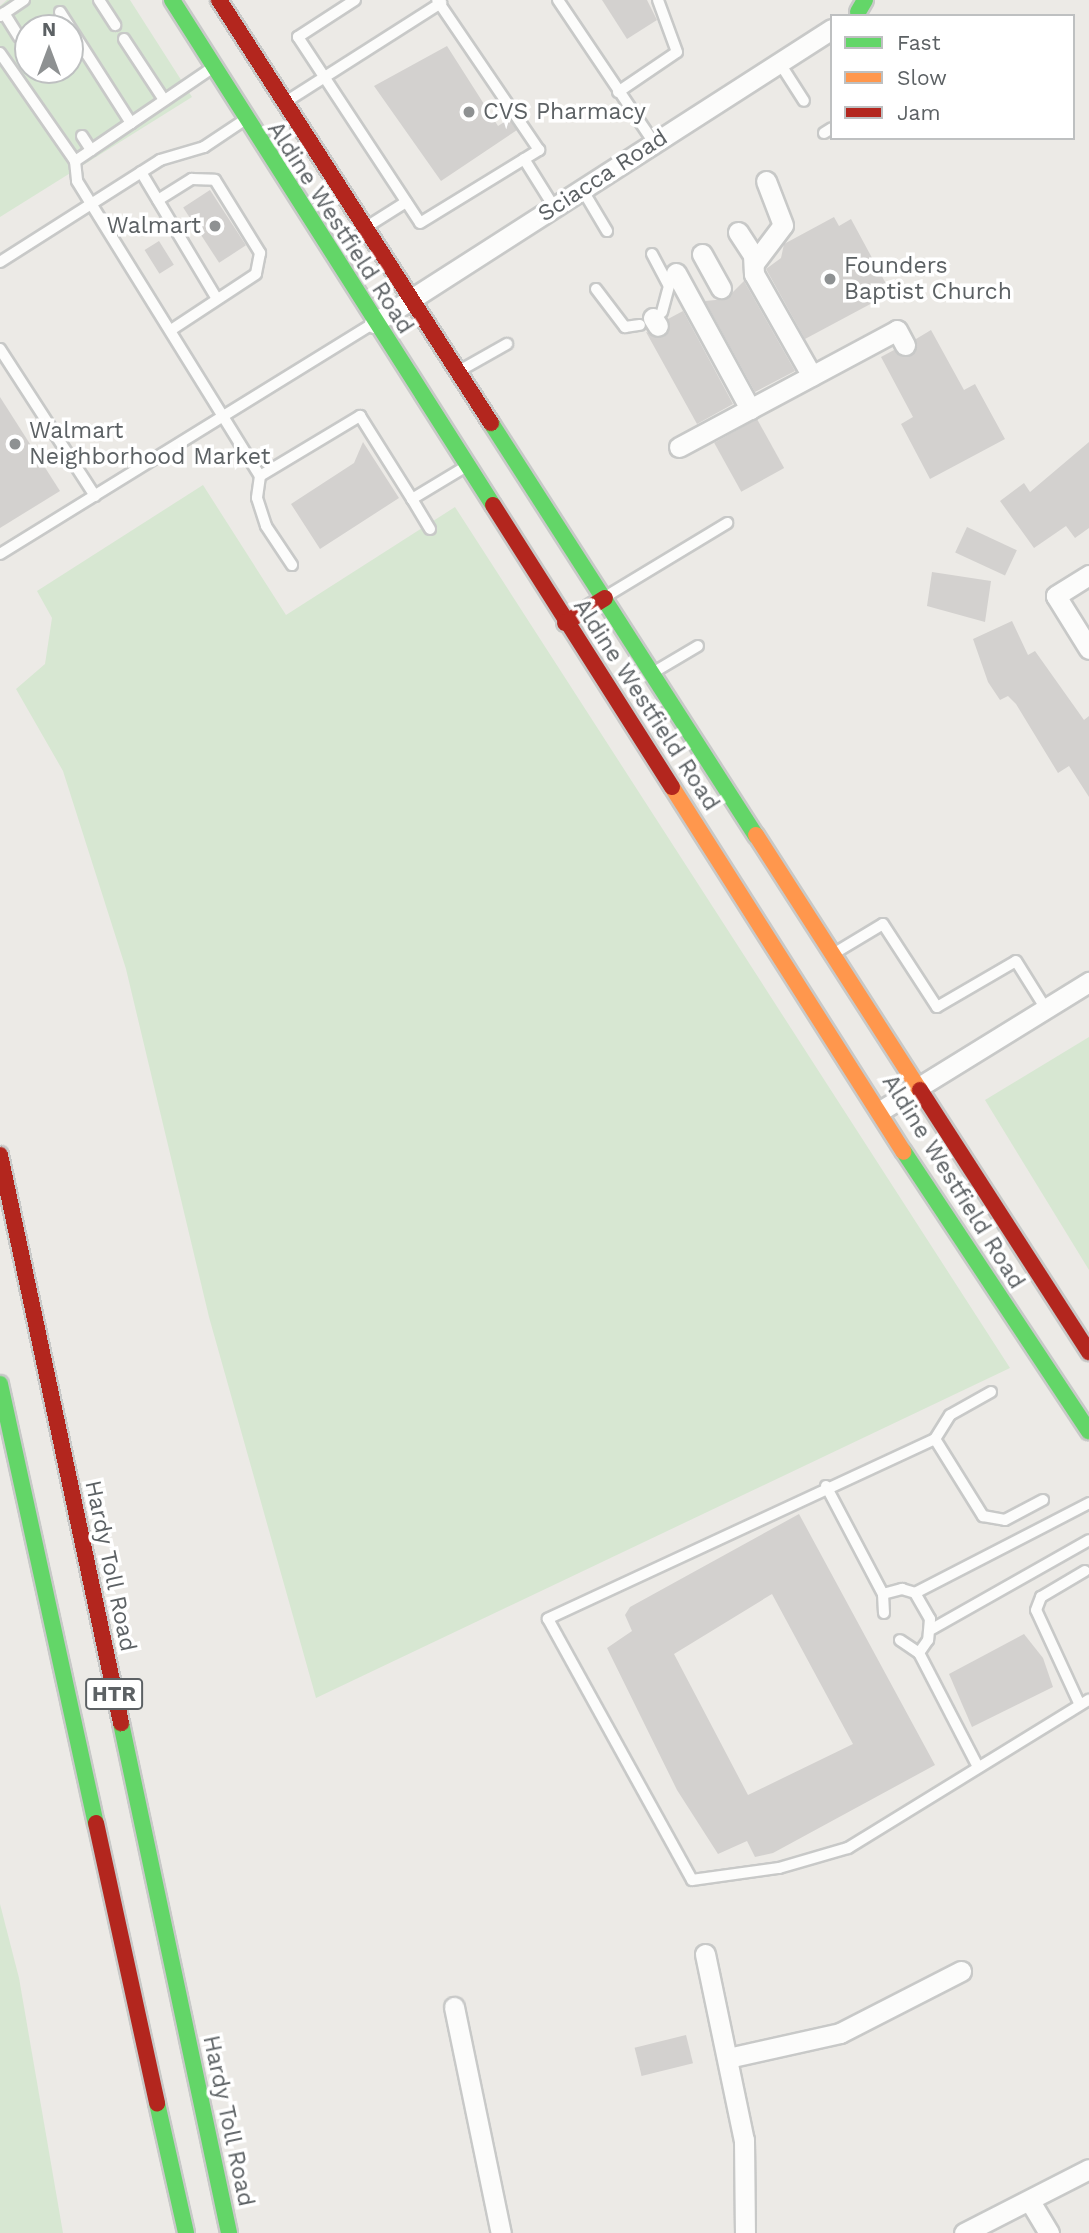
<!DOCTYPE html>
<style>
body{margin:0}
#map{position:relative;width:1089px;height:2233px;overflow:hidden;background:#eceae6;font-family:"Work Sans",sans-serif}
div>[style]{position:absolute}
.green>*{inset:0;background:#d7e7d2}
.building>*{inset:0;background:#d3d1cf;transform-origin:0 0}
.roads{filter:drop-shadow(2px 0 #c8c9c8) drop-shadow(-2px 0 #c8c9c8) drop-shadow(0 2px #c8c9c8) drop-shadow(0 -2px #c8c9c8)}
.lane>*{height:10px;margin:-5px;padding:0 5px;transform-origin:5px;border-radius:5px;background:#fcfcfb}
.street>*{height:19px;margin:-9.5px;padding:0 9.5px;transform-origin:9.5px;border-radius:9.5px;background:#fcfcfb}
.fast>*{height:16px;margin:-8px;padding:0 8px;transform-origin:8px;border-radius:8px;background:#63d668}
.slow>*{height:16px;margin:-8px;padding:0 8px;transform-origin:8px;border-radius:8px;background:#ff974d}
.jam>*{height:16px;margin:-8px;padding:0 8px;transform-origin:8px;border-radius:8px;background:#b3261e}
.dots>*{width:19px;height:19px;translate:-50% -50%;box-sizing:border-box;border:4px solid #fff;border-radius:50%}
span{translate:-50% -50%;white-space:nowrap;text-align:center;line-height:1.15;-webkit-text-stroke:7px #fff;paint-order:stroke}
.shield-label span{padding:2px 5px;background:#fff;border:2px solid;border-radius:5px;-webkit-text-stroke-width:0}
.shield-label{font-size:21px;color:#5c6164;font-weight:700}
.poi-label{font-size:23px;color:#5c6164}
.left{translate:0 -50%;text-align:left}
.right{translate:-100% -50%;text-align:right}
.street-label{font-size:23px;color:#5c6164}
.legend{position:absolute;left:830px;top:14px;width:245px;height:126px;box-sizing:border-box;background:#fff;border:2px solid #bec0c1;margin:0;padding:9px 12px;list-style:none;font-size:21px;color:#5c6164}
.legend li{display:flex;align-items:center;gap:14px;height:35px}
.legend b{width:35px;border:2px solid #bec0c1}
.north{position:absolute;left:14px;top:14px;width:70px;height:70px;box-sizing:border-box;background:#fff;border:2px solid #bec0c1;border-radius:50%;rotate:0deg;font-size:19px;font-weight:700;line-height:28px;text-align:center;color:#5c6164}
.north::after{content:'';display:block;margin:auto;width:24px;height:32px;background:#8e9192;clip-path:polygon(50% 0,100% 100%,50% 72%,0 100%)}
</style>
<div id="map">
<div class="green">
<i style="clip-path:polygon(evenodd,7px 0,130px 0,192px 97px,0 217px,0 6px,7px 0,28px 28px,70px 28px,70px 70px,28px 70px,28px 28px)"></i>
<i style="clip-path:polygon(203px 485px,286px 615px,455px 507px,1010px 1368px,316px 1698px,209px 1317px,126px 969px,63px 771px,16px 689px,45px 664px,52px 618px,37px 591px)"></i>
<i style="clip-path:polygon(1089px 1037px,1089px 1270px,985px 1100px)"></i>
<i style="clip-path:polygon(0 1904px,19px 1978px,63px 2233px,0 2233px)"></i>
</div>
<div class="building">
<i style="clip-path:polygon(602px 0,647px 0,657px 20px,627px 39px)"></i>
<i style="clip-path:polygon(447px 46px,498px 126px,509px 119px,517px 130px,441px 181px,374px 86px)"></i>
<i style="left:210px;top:190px;width:66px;height:32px;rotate:57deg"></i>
<i style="clip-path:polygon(834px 217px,839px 226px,851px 219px,891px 293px,805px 339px,766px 269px,781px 258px,784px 244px)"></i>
<i style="left:159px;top:241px;width:28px;height:17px;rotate:58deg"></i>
<i style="clip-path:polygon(744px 281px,795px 371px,755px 392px,705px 301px,726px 299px)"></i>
<i style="clip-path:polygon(683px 311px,733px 404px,697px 424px,646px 332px,664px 337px,668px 319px)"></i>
<i style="clip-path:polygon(931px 330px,964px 390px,975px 384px,1005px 439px,930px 479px,901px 424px,913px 417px,881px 357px,894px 350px,911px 355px,916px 339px)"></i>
<i style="clip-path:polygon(0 397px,60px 491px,0 528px)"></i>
<i style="left:757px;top:419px;width:56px;height:49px;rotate:61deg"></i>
<i style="clip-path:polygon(363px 442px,399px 498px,320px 549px,291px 504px,354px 463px)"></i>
<i style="clip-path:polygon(1089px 442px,1089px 528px,1075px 538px,1066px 526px,1034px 548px,1000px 501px,1024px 483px,1030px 492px)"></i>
<i style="left:967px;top:527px;width:55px;height:28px;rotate:25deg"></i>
<i style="clip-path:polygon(932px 572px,991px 581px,985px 622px,927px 606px)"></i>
<i style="clip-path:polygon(1012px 621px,1028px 655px,1035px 651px,1084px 720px,1089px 716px,1089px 797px,1069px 766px,1058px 773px,1016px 704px,1008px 696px,1000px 700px,988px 682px,973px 639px)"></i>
<i style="clip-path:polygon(evenodd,799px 1514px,935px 1765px,773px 1853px,755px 1857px,747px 1841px,718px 1854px,677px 1790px,607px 1648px,632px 1631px,625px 1615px,630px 1607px,799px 1514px,772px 1594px,853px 1744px,748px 1795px,674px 1654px,772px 1594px)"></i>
<i style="clip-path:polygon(1024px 1634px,1043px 1658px,1053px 1687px,972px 1727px,949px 1674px)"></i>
<i style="left:686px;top:2035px;width:29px;height:53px;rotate:76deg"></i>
</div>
<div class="roads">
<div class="lane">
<i style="left:99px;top:0;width:30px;rotate:57deg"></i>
<i style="left:355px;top:0;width:68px;rotate:147deg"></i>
<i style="left:298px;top:37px;width:222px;rotate:56.7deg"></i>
<i style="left:420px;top:223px;width:140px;rotate:-31.5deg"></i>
<i style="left:539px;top:150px;width:181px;rotate:-124.2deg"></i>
<i style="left:558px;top:0;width:172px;rotate:56.1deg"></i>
<i style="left:60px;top:12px;width:132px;rotate:57.4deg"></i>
<i style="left:4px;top:13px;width:28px;rotate:58deg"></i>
<i style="left:0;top:16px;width:29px;rotate:-34deg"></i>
<i style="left:124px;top:39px;width:73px;rotate:56.7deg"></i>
<i style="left:0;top:53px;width:131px;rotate:55.2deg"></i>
<i style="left:779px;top:62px;width:46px;rotate:57.3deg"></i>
<i style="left:212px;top:68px;width:166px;rotate:145.8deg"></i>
<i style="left:75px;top:161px;width:20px;rotate:84deg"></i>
<i style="left:77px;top:181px;width:347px;rotate:58.2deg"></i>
<i style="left:260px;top:476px;width:117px;rotate:-31deg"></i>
<i style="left:360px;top:416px;width:98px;rotate:57.9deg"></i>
<i style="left:412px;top:499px;width:62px;rotate:-31.1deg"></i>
<i style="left:618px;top:92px;width:71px;rotate:-34.1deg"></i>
<i style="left:677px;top:52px;width:55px;rotate:-110.1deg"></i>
<i style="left:287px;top:101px;width:183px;rotate:-32.5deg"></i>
<i style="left:824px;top:133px;width:9px;rotate:-32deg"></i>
<i style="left:82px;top:136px;width:17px;rotate:57deg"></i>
<i style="left:524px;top:159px;width:57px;rotate:58deg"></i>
<i style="left:141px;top:172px;width:148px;rotate:59.1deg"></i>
<i style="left:582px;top:189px;width:49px;rotate:59.2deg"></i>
<i style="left:158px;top:200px;width:40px;rotate:-32deg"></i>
<i style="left:192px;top:179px;width:23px;rotate:2deg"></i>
<i style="left:215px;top:180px;width:86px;rotate:58.3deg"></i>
<i style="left:260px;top:253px;width:21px;rotate:101deg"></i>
<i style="left:256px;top:274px;width:102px;rotate:146.6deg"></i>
<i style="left:368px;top:226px;width:45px;rotate:-32.3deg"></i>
<i style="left:652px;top:254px;width:36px;rotate:62deg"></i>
<i style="left:669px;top:286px;width:27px;rotate:105deg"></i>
<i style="left:0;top:262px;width:190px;rotate:-32.5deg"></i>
<i style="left:160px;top:160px;width:46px;rotate:-16.5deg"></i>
<i style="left:204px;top:147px;width:47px;rotate:-33.7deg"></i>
<i style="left:596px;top:289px;width:48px;rotate:52.7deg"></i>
<i style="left:625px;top:327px;width:15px;rotate:-8deg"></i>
<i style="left:0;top:349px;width:175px;rotate:57.1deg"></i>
<i style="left:461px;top:370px;width:53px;rotate:-29.5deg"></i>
<i style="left:260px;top:476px;width:22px;rotate:98deg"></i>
<i style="left:257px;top:498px;width:29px;rotate:72deg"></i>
<i style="left:266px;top:526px;width:47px;rotate:56.3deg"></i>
<i style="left:412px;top:499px;width:35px;rotate:59deg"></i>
<i style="left:0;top:554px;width:440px;rotate:-31.7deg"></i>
<i style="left:605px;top:597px;width:143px;rotate:-31.2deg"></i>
<i style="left:654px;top:672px;width:51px;rotate:-30.6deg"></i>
<i style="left:833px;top:954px;width:58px;rotate:-31deg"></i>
<i style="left:883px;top:924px;width:99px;rotate:57deg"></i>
<i style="left:937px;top:1007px;width:91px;rotate:-30.2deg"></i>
<i style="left:1016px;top:961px;width:57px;rotate:58deg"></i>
<i style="left:991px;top:1392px;width:47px;rotate:150.7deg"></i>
<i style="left:950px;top:1415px;width:28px;rotate:122deg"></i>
<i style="left:935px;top:1439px;width:427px;rotate:155.1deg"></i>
<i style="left:548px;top:1619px;width:298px;rotate:61.1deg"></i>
<i style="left:692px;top:1880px;width:88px;rotate:-7.9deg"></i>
<i style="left:779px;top:1868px;width:72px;rotate:-16.2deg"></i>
<i style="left:848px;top:1848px;width:283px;rotate:-31.6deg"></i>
<i style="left:935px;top:1439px;width:91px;rotate:58.1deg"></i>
<i style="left:983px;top:1516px;width:22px;rotate:10deg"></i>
<i style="left:1005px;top:1520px;width:43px;rotate:-27.8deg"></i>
<i style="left:826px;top:1486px;width:122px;rotate:62.2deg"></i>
<i style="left:915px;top:1593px;width:196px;rotate:-27.3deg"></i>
<i style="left:884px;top:1613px;width:19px;rotate:-93deg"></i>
<i style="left:883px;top:1594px;width:20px;rotate:-15deg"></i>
<i style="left:902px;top:1589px;width:14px;rotate:17deg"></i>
<i style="left:915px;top:1593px;width:30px;rotate:60deg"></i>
<i style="left:930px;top:1619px;width:21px;rotate:95deg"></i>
<i style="left:928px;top:1640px;width:16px;rotate:125deg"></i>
<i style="left:919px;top:1653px;width:23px;rotate:-146deg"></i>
<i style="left:932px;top:1629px;width:180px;rotate:-29.5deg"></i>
<i style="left:919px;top:1653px;width:128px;rotate:62.6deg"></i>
<i style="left:1079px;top:1703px;width:102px;rotate:-114.8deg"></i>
<i style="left:1036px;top:1610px;width:14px;rotate:-69deg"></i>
<i style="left:1041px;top:1597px;width:51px;rotate:-30.6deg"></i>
</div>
<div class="street">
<i style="left:738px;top:232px;width:27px;rotate:57deg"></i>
<i style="left:753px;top:255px;width:19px;rotate:87deg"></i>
<i style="left:754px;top:274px;width:117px;rotate:60.4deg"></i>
<i style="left:702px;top:254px;width:39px;rotate:61deg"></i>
<i style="left:755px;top:262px;width:46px;rotate:-52.9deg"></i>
<i style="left:783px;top:225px;width:47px;rotate:-111.1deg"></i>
<i style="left:676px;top:273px;width:155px;rotate:61.4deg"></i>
<i style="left:653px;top:318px;width:9px;rotate:58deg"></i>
<i style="left:374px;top:323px;width:544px;rotate:-32.7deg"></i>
<i style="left:679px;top:447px;width:247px;rotate:-28.2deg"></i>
<i style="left:897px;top:330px;width:17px;rotate:62deg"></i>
<i style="left:1089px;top:575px;width:39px;rotate:148deg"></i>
<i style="left:1056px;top:596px;width:62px;rotate:58.1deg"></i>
<i style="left:880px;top:1111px;width:246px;rotate:-31.7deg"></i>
<i style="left:705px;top:1954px;width:190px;rotate:78.2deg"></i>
<i style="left:744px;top:2140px;width:93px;rotate:89.4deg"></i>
<i style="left:454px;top:2007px;width:231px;rotate:78.3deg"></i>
<i style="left:728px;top:2058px;width:115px;rotate:-12.6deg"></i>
<i style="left:840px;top:2033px;width:136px;rotate:-27.1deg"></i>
<i style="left:1031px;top:2203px;width:35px;rotate:59deg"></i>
<i style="left:964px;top:2233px;width:140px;rotate:-27.1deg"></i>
</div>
<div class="fast">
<i style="left:172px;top:0;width:598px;rotate:57.56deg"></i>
<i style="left:858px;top:12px;width:14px;rotate:-60deg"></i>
<i style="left:491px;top:423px;width:490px;rotate:57.3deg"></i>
<i style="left:904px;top:1152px;width:335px;rotate:56.5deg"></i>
<i style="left:0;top:1384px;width:449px;rotate:77.7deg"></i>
<i style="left:121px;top:1723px;width:521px;rotate:78.04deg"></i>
<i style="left:157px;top:2103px;width:133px;rotate:77.4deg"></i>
</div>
<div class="slow">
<i style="left:672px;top:787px;width:432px;rotate:57.6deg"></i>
<i style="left:756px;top:835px;width:303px;rotate:57.3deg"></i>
</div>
<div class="jam">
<i style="left:219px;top:0;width:503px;rotate:57.26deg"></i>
<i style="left:493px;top:505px;width:334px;rotate:57.6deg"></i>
<i style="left:565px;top:623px;width:47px;rotate:-32deg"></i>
<i style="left:920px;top:1090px;width:312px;rotate:57.2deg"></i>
<i style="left:0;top:1155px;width:581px;rotate:77.97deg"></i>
<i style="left:96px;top:1823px;width:287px;rotate:77.7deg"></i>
</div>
</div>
<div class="dots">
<i style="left:469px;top:112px;background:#8e9192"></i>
<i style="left:215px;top:226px;background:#8e9192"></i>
<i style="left:830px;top:279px;background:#8e9192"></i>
<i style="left:15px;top:444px;background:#8e9192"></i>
</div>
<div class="shield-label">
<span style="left:114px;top:1694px">HTR</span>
</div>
<div class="poi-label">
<span class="left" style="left:483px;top:112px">CVS Pharmacy</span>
<span class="right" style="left:201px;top:226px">Walmart</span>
<span class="left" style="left:844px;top:279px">Founders<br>Baptist Church</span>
<span class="left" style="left:29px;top:444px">Walmart<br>Neighborhood Market</span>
</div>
<div class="street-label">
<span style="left:603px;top:176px;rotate:-33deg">Sciacca Road</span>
<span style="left:340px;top:228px;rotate:57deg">Aldine Westfield Road</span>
<span style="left:646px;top:705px;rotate:57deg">Aldine Westfield Road</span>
<span style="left:953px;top:1182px;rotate:58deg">Aldine Westfield Road</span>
<span style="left:110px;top:1566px;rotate:78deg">Hardy Toll Road</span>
<span style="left:228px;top:2121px;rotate:78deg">Hardy Toll Road</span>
</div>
<ul class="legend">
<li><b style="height:9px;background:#63d668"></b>Fast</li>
<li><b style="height:9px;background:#ff974d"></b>Slow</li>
<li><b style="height:9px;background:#b3261e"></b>Jam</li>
</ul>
<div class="north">N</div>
</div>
